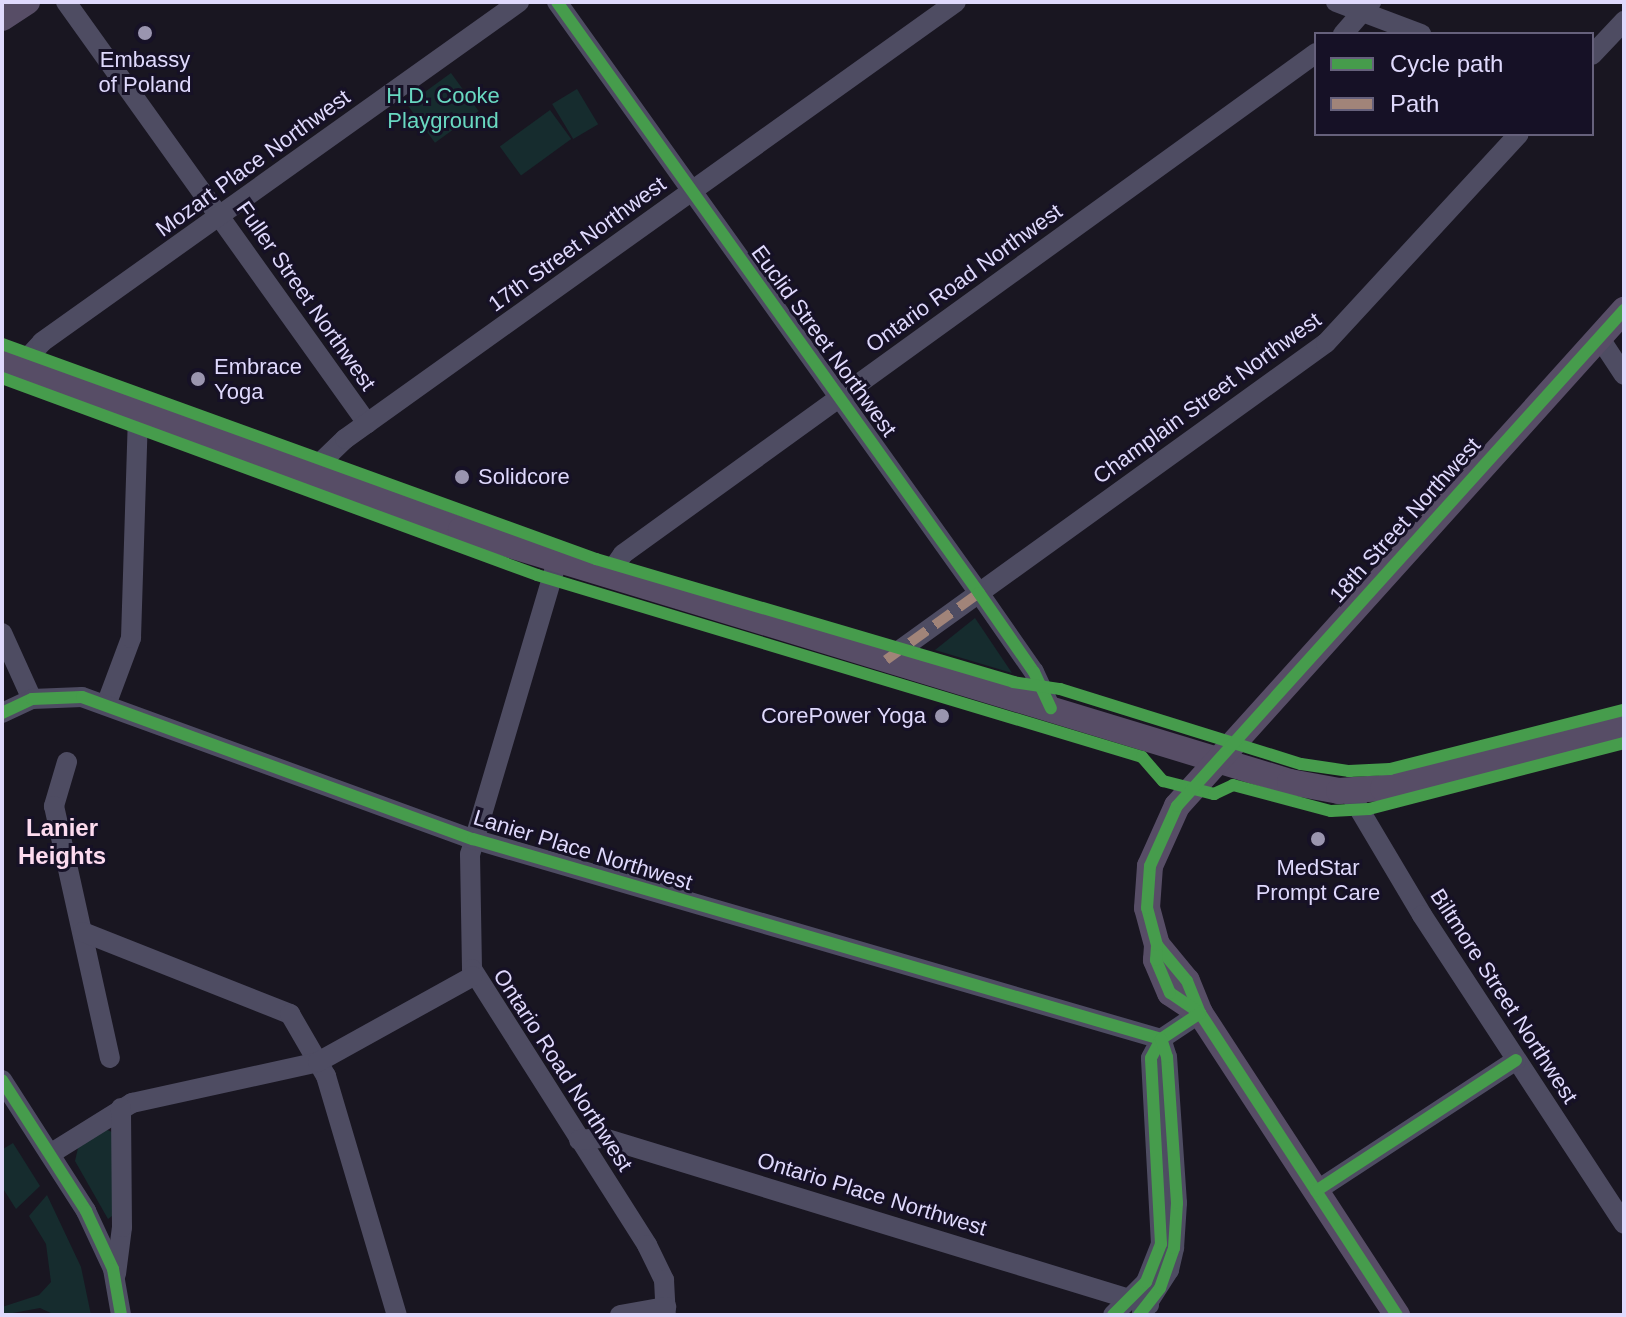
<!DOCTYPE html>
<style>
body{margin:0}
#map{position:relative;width:1626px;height:1317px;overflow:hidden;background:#191621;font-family:Arial,sans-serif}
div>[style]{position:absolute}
.green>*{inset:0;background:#162c2e;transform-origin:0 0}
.minor>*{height:20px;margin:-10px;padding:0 10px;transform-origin:10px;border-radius:10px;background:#4e4c62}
.major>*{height:26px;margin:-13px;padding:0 13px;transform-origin:13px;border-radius:13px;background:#574d66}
.quiet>*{height:10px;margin-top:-5px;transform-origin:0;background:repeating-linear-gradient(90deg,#a18479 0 20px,transparent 0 30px)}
.cycleway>*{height:12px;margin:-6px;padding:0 6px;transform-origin:6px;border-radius:6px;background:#469c4c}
.dots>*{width:22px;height:22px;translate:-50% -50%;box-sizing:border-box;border:4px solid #161126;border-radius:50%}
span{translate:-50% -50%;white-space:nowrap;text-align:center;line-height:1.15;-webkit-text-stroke:6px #161126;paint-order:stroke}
.poi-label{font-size:22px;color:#dfd9fc}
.left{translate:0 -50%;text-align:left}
.right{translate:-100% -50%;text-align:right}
.park-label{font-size:22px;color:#69d8c1}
.street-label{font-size:22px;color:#dfd9fc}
.neighbourhood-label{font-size:24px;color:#fddbef;font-weight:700}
.frame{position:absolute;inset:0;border:4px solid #dfd9fc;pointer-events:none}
.legend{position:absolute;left:1314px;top:32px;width:280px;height:104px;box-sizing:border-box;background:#161126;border:2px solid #66617c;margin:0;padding:10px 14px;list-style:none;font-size:24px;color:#dfd9fc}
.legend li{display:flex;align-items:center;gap:16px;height:40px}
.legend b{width:40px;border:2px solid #66617c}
</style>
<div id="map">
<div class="green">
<i style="left:451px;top:73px;width:47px;height:54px;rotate:54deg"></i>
<i style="left:577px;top:89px;width:41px;height:29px;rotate:59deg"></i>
<i style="left:550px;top:110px;width:36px;height:62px;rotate:54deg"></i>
<i style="clip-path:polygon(975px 618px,1012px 673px,935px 650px)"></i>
<i style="clip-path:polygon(105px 1129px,112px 1132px,112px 1216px,108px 1219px,75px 1161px,78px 1148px)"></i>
<i style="clip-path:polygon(13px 1143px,40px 1186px,16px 1209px,2px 1187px,3px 1149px)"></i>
<i style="clip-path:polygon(47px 1195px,81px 1267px,91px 1315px,55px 1315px,40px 1308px,2px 1315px,2px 1307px,39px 1295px,51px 1282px,46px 1244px,29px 1216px)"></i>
</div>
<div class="minor">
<i style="left:66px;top:2px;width:518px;rotate:54.44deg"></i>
<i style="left:557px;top:2px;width:726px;rotate:54.47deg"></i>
<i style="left:979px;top:593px;width:96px;rotate:55.2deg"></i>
<i style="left:1034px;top:672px;width:40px;rotate:65deg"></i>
<i style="left:1336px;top:2px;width:91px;rotate:20.6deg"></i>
<i style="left:1343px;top:34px;width:43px;rotate:-48.8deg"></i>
<i style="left:1592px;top:55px;width:47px;rotate:-46.7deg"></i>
<i style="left:1599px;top:337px;width:45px;rotate:56.7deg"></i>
<i style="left:19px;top:367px;width:34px;rotate:-47deg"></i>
<i style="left:42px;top:342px;width:586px;rotate:-35.48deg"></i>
<i style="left:316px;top:479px;width:16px;rotate:-76deg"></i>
<i style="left:320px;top:463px;width:35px;rotate:-44deg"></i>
<i style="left:345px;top:439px;width:751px;rotate:-35.57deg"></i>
<i style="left:557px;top:561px;width:306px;rotate:106.5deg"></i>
<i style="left:470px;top:854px;width:115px;rotate:89deg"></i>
<i style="left:472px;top:969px;width:327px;rotate:57.6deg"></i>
<i style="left:647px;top:1245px;width:39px;rotate:64deg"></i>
<i style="left:664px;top:1280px;width:35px;rotate:87deg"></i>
<i style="left:607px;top:577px;width:28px;rotate:-55deg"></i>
<i style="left:623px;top:554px;width:855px;rotate:-35.86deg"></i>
<i style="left:2px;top:633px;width:72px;rotate:65.6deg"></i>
<i style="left:886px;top:660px;width:542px;rotate:-35.77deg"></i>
<i style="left:1326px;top:343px;width:284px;rotate:-47.3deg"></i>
<i style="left:106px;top:705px;width:72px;rotate:-69.5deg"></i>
<i style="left:131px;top:638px;width:228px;rotate:-88.2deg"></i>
<i style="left:2px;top:713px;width:33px;rotate:-25deg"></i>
<i style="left:32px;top:699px;width:50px;rotate:-2.3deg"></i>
<i style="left:82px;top:697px;width:416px;rotate:20deg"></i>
<i style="left:473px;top:839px;width:716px;rotate:16.21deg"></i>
<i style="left:67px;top:762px;width:46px;rotate:106.5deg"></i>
<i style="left:54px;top:806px;width:258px;rotate:77.5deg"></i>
<i style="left:1349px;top:792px;width:143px;rotate:59.3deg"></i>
<i style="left:1422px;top:915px;width:369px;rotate:56.8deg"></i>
<i style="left:83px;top:932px;width:223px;rotate:21.6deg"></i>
<i style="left:290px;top:1014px;width:72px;rotate:59.9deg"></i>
<i style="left:326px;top:1076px;width:249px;rotate:73.5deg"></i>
<i style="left:2px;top:1080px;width:156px;rotate:57.3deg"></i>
<i style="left:86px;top:1211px;width:64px;rotate:65deg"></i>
<i style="left:113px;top:1269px;width:47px;rotate:80.1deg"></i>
<i style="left:579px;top:1140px;width:25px;rotate:-5deg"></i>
<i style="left:604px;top:1138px;width:570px;rotate:17.04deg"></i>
<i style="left:50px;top:1154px;width:97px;rotate:-31.9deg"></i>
<i style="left:132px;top:1103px;width:190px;rotate:-12.4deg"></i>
<i style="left:318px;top:1062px;width:177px;rotate:-29deg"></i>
<i style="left:1316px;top:1191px;width:239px;rotate:-33.2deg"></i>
<i style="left:116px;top:1274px;width:47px;rotate:-82.7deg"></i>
<i style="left:122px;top:1227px;width:119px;rotate:-90.5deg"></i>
<i style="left:1142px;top:1312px;width:50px;rotate:-57.3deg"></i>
<i style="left:1169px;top:1270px;width:23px;rotate:-77deg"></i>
<i style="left:1174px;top:1248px;width:45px;rotate:-86.2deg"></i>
<i style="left:1177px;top:1203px;width:146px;rotate:-93.9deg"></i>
<i style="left:1167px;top:1057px;width:19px;rotate:-108deg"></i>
<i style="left:620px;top:1315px;width:47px;rotate:-9.9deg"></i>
<i style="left:1113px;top:1315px;width:47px;rotate:-45deg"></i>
<i style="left:1146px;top:1282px;width:41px;rotate:-68.5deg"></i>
<i style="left:1161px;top:1244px;width:186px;rotate:-93.1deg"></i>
<i style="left:1151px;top:1058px;width:21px;rotate:-62deg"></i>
<i style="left:1161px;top:1039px;width:47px;rotate:-33.7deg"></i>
</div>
<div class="major">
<i style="left:2px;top:18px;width:30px;rotate:-33deg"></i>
<i style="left:2px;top:360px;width:489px;rotate:20.3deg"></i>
<i style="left:461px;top:530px;width:866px;rotate:16.91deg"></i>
<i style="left:1290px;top:782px;width:50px;rotate:10.4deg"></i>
<i style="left:1339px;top:791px;width:44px;rotate:-3.9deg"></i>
<i style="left:1383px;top:788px;width:249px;rotate:-14.6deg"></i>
<i style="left:1158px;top:946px;width:45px;rotate:50.4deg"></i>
<i style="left:1187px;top:981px;width:35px;rotate:68deg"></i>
<i style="left:1200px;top:1013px;width:361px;rotate:56.9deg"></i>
<i style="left:1200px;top:1013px;width:36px;rotate:-146deg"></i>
<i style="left:1170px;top:993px;width:36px;rotate:-113deg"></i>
<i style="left:1156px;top:960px;width:15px;rotate:-86deg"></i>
<i style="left:1157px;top:945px;width:38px;rotate:-105deg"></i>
<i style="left:1147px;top:908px;width:42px;rotate:-85.9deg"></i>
<i style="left:1150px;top:866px;width:66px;rotate:-65.8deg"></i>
<i style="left:1177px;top:806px;width:668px;rotate:-47.97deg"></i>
</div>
<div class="quiet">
<i style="left:886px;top:660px;width:115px;rotate:-35.8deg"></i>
</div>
<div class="cycleway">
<i style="left:557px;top:2px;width:726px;rotate:54.47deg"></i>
<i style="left:979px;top:593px;width:96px;rotate:55.2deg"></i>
<i style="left:1034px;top:672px;width:40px;rotate:65deg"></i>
<i style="left:2px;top:344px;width:632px;rotate:19.9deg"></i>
<i style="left:596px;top:559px;width:435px;rotate:16.4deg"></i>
<i style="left:1013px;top:682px;width:48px;rotate:8.5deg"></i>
<i style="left:1060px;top:689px;width:252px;rotate:17.3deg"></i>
<i style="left:1301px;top:764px;width:49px;rotate:8.3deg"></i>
<i style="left:1349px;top:771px;width:41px;rotate:-2.8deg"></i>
<i style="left:1390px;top:769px;width:241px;rotate:-14.2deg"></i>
<i style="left:2px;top:378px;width:570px;rotate:20.21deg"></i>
<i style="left:537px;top:575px;width:632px;rotate:16.74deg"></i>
<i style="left:1142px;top:757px;width:32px;rotate:49deg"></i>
<i style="left:1163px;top:781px;width:53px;rotate:14.3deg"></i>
<i style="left:1214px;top:794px;width:21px;rotate:-25deg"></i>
<i style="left:1233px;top:785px;width:101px;rotate:14.9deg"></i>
<i style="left:1331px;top:811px;width:38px;rotate:-3deg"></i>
<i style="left:1369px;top:809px;width:263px;rotate:-14.5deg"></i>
<i style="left:2px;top:713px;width:33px;rotate:-25deg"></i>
<i style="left:32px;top:699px;width:50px;rotate:-2.3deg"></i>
<i style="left:82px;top:697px;width:416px;rotate:20deg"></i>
<i style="left:473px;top:839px;width:716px;rotate:16.21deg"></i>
<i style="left:1157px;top:945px;width:47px;rotate:50.2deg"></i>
<i style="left:1187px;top:981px;width:35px;rotate:68deg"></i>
<i style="left:1200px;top:1013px;width:361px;rotate:56.9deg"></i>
<i style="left:1200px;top:1013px;width:36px;rotate:-146deg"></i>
<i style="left:1170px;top:993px;width:36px;rotate:-113deg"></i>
<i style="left:1156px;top:960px;width:15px;rotate:-86deg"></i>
<i style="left:1157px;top:945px;width:38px;rotate:-105deg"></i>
<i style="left:1147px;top:908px;width:42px;rotate:-85.9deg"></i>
<i style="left:1150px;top:866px;width:66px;rotate:-65.8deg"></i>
<i style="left:1177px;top:806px;width:668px;rotate:-47.97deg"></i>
<i style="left:2px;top:1080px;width:156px;rotate:57.3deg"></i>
<i style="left:86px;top:1211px;width:64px;rotate:65deg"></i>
<i style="left:113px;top:1269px;width:47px;rotate:80.1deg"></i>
<i style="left:1316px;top:1191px;width:239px;rotate:-33.2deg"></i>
<i style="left:1113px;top:1315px;width:47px;rotate:-45deg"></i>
<i style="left:1146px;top:1282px;width:41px;rotate:-68.5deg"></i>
<i style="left:1161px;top:1244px;width:186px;rotate:-93.1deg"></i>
<i style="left:1151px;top:1058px;width:21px;rotate:-62deg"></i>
<i style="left:1161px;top:1039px;width:47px;rotate:-33.7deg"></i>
<i style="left:1139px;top:1315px;width:34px;rotate:-52deg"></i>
<i style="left:1160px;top:1288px;width:42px;rotate:-70.7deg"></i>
<i style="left:1174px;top:1248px;width:45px;rotate:-86.2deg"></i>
<i style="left:1177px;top:1203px;width:146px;rotate:-93.9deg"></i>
<i style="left:1167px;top:1057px;width:19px;rotate:-108deg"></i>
</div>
<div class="dots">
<i style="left:145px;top:33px;background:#9a95af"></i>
<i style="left:198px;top:379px;background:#9a95af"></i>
<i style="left:462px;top:477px;background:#9a95af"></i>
<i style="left:942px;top:716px;background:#9a95af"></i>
<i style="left:1318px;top:839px;background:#9a95af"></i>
</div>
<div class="poi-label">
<span style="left:145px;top:72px">Embassy<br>of Poland</span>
<span class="left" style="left:214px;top:379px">Embrace<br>Yoga</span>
<span class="left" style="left:478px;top:477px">Solidcore</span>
<span class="right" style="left:926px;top:716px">CorePower Yoga</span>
<span style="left:1318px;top:880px">MedStar<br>Prompt Care</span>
</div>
<div class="park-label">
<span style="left:443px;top:108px">H.D. Cooke<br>Playground</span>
</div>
<div class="street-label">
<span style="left:253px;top:163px;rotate:-36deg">Mozart Place Northwest</span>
<span style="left:577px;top:244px;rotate:-36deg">17th Street Northwest</span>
<span style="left:964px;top:278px;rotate:-36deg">Ontario Road Northwest</span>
<span style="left:306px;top:296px;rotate:55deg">Fuller Street Northwest</span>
<span style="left:824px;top:341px;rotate:54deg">Euclid Street Northwest</span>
<span style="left:1207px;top:398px;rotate:-36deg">Champlain Street Northwest</span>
<span style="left:1405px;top:520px;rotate:-48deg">18th Street Northwest</span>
<span style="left:583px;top:850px;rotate:17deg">Lanier Place Northwest</span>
<span style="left:1504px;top:996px;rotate:57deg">Biltmore Street Northwest</span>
<span style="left:563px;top:1070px;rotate:57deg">Ontario Road Northwest</span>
<span style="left:872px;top:1194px;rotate:17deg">Ontario Place Northwest</span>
</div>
<div class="neighbourhood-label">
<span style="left:62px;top:842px">Lanier<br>Heights</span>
</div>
<div class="frame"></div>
<ul class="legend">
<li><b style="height:10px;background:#469c4c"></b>Cycle path</li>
<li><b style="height:10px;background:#a18479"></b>Path</li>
</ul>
</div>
